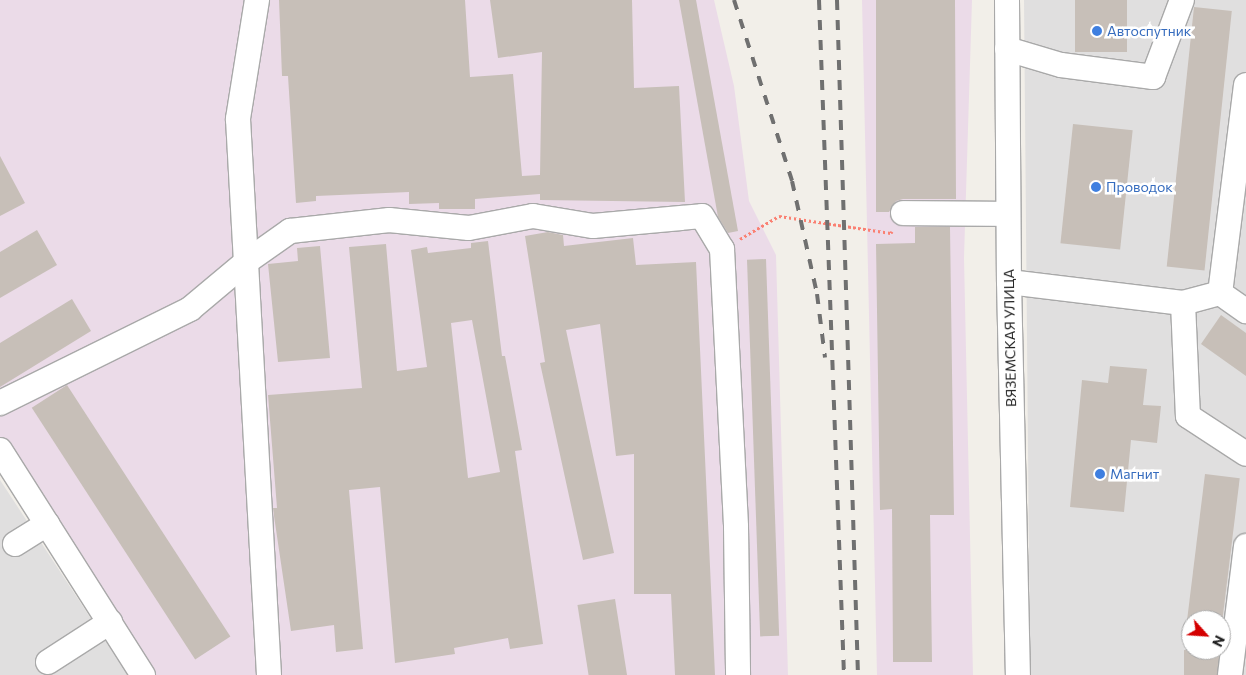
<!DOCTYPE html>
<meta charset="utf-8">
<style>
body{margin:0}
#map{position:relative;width:1246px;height:675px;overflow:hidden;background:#f2efe9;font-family:Commissioner,sans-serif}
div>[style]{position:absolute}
.residential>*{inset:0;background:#e0dfdf}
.industrial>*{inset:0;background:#ebdbe8}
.building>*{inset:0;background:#c7bfb8;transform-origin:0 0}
.path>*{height:3px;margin-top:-1.5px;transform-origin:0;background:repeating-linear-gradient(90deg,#fa8072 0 2.5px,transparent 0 5px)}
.roads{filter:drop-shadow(1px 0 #a9a9a9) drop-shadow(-1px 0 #a9a9a9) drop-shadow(0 1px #a9a9a9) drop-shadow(0 -1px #a9a9a9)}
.minor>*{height:24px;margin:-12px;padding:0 12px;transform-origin:12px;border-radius:12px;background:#fff}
.rail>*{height:4px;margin-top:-2px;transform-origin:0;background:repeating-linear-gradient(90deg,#707070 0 10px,transparent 0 20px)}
.dots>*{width:14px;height:14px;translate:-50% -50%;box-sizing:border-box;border:2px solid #fff;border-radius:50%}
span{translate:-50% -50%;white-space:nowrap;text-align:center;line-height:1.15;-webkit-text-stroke:5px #fff;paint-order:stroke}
.shop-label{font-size:14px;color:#366cbe}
.left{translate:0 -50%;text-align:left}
.street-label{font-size:14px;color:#222}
.north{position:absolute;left:1181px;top:610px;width:50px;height:50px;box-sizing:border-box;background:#fff;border:1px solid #a7a7a7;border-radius:50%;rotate:116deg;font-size:14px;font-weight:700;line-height:20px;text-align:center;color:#222}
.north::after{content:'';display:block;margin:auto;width:18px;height:22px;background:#d40000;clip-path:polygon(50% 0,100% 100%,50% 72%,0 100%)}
</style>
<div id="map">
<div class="residential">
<i style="clip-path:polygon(evenodd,1024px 0,1246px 0,1246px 675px,1030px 675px,1024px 0,1191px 620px,1221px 620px,1221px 650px,1191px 650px,1191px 620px)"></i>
<i style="clip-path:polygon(0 480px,128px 675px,0 675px)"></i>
</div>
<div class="industrial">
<i style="clip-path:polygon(0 0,714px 0,734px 86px,749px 201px,776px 255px,788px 675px,153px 675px,0 438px)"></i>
<i style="clip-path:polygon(862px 0,972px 0,964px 258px,973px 675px,877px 675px)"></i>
</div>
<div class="building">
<i style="clip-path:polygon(279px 0,465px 0,470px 77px,513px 74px,522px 176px,540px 175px,542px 52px,498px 58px,490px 0,632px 0,634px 88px,679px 86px,685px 202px,540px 200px,540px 194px,475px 199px,475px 209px,439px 209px,439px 203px,409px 204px,409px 192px,316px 196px,316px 201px,296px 203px,288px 76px,282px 76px)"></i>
<i style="clip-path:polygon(679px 0,696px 0,738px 231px,728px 233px,718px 217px)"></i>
<i style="clip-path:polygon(876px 0,955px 0,956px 199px,903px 199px,896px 201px,889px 212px,876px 212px)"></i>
<i style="left:1075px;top:0;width:52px;height:52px"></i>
<i style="left:1194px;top:7px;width:38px;height:261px;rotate:6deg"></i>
<i style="left:1073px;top:124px;width:60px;height:120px;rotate:6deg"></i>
<i style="clip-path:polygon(0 156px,25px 203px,0 216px)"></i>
<i style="clip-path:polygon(915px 227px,950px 227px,954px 515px,930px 515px,932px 662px,893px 662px,892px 509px,880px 510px,876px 244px,915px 243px)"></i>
<i style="clip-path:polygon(37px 230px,57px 265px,0 298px,0 252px)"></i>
<i style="clip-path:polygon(548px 232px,563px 235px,564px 246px,633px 238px,636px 265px,696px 262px,715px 675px,675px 675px,671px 594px,634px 594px,634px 454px,616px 456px,600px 324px,566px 330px,614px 553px,583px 560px,540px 363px,545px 362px,525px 236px)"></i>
<i style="clip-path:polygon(evenodd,488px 241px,502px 356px,505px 356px,522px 450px,515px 451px,543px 644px,510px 649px,508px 638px,454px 648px,455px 654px,395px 663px,380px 487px,349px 490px,363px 649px,336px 652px,334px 625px,291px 631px,274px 516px,273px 508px,277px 508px,268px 395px,362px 388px,349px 247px,386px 244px,397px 371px,427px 367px,411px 250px,427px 247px,428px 253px,471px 248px,471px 243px,488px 241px,472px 320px,500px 472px,468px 478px,451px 323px,472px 320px)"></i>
<i style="clip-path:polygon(320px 246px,330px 358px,278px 362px,268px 264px,298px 261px,297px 248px)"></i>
<i style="left:766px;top:259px;width:377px;height:19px;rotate:88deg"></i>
<i style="clip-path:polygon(72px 299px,91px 331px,0 387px,0 343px)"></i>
<i style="clip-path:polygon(1221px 315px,1246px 333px,1246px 376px,1201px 344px)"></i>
<i style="clip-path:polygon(1110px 366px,1147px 369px,1143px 405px,1161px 406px,1157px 443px,1131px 440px,1124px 512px,1070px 507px,1082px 380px,1108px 383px)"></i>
<i style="left:67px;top:385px;width:300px;height:42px;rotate:57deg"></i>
<i style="left:1205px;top:474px;width:35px;height:147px;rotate:7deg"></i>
<i style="left:615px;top:599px;width:77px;height:38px;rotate:81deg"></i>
<i style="left:1184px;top:650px;width:35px;height:25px"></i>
</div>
<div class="path">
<i style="left:740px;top:239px;width:45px;rotate:-30.5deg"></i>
<i style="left:779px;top:216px;width:113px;rotate:8.6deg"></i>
<i style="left:891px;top:233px;width:2px;rotate:-63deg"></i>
</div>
<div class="roads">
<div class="minor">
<i style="left:257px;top:0;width:121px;rotate:99.1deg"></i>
<i style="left:238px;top:119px;width:557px;rotate:86.81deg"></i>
<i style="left:1007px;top:0;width:282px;rotate:89.6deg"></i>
<i style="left:1009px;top:282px;width:393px;rotate:88.7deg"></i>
<i style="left:1007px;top:49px;width:56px;rotate:16.5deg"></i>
<i style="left:1061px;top:65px;width:93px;rotate:7.4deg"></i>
<i style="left:1153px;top:77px;width:82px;rotate:-69.4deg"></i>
<i style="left:1246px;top:85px;width:210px;rotate:97.1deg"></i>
<i style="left:1220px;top:293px;width:38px;rotate:165deg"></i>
<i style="left:1183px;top:303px;width:113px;rotate:87.5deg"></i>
<i style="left:1188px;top:416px;width:69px;rotate:33.2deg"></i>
<i style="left:903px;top:213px;width:105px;rotate:0.5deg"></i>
<i style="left:1009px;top:282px;width:175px;rotate:6.9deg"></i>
<i style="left:1220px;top:293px;width:32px;rotate:35deg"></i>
<i style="left:0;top:403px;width:212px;rotate:-26.3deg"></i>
<i style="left:190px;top:309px;width:73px;rotate:-40deg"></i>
<i style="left:246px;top:262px;width:54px;rotate:-35.2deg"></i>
<i style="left:290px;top:231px;width:100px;rotate:-6.3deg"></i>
<i style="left:389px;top:220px;width:80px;rotate:5.7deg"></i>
<i style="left:469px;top:228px;width:65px;rotate:-10.6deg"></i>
<i style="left:533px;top:216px;width:61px;rotate:9.5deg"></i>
<i style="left:593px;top:226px;width:109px;rotate:-5.2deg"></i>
<i style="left:702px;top:216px;width:39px;rotate:59deg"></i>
<i style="left:722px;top:249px;width:278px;rotate:87.1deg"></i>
<i style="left:736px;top:527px;width:148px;rotate:89.2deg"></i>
<i style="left:0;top:450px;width:267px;rotate:57.6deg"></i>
<i style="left:15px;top:544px;width:38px;rotate:-32deg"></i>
<i style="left:48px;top:662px;width:74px;rotate:-32.8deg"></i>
<i style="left:1230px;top:675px;width:130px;rotate:-82.9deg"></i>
</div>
</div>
<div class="rail">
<i style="left:734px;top:0;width:190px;rotate:72.2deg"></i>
<i style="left:792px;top:181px;width:116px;rotate:77.5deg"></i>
<i style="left:817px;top:294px;width:64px;rotate:82.8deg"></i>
<i style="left:819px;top:0;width:675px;rotate:87.88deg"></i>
<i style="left:837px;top:0;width:675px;rotate:88.22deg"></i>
</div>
<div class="dots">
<i style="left:1097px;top:31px;background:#3f7fe0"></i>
<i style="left:1096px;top:187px;background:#3f7fe0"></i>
<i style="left:1100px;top:474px;background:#3f7fe0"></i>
</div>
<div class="shop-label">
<span class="left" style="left:1107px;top:31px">Автоспутник</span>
<span class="left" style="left:1106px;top:187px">Проводок</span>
<span class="left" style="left:1110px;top:474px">Магнит</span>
</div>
<div class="street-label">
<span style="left:1010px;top:338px;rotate:-91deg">ВЯЗЕМСКАЯ УЛИЦА</span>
</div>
<div class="north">N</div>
</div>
